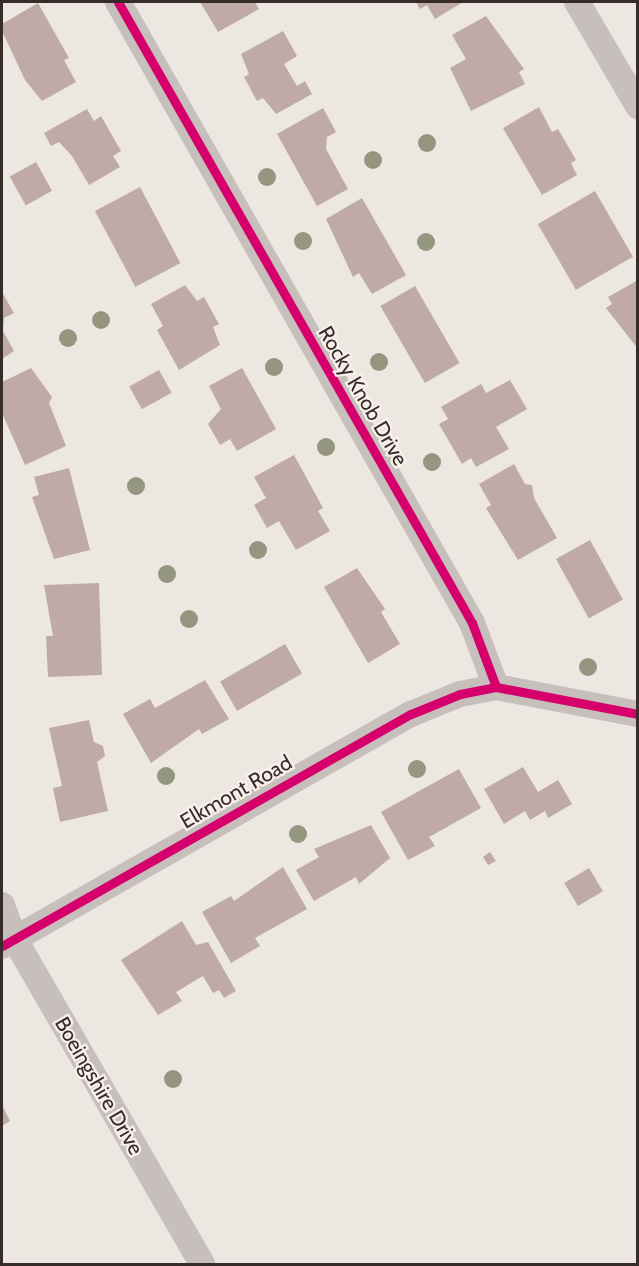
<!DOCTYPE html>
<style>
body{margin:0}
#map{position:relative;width:639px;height:1266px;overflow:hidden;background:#ede7e2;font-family:Cabin,sans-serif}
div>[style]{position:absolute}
.building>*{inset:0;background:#bfaaa5;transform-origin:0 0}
.minor>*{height:26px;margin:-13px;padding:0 13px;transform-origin:13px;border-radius:13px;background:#c6bfbb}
.cycleway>*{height:9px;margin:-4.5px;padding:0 4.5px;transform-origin:4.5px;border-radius:4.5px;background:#d6006c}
.trees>*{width:18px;height:18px;margin:-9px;border-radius:50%;background:#949680}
span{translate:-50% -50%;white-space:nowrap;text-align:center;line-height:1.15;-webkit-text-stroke:4.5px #f9f0eb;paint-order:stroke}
.street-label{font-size:21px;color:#372c2a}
.frame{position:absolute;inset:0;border:3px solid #372c2a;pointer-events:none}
</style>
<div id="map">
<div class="building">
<i style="clip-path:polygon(200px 2px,255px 2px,259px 9px,218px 32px)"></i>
<i style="clip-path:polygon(416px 2px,463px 2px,435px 19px,427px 5px,420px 9px)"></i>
<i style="clip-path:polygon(38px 3px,69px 58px,64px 60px,76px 82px,42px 101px,25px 80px,2px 31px,2px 24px)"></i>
<i style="clip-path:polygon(486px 16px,524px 69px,519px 72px,525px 84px,471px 111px,450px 68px,466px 59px,452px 35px)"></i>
<i style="clip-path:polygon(283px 31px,297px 56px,284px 64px,297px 86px,305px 81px,312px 94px,276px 114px,263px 98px,257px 101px,244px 77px,249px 74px,241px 54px)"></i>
<i style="clip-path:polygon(539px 107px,552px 132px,558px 129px,576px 160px,571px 163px,577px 175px,542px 195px,503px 128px)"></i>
<i style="clip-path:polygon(323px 108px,336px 132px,327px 137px,326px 149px,348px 189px,317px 206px,277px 134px)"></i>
<i style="clip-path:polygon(87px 109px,94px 121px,101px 116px,121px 151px,113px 156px,120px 167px,89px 185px,72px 156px,59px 142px,51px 146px,44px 133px)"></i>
<i style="left:36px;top:162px;width:33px;height:30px;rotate:61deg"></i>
<i style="left:140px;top:187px;width:86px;height:51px;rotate:62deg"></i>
<i style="left:595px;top:191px;width:76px;height:66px;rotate:60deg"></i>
<i style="clip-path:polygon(362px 198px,406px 275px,372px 294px,359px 273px,353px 277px,326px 219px)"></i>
<i style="clip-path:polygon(638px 280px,638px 349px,606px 308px,612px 304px,608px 297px)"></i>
<i style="clip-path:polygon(185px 285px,197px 301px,204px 297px,219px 324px,213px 327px,220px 345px,179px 370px,157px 330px,163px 326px,151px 304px)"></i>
<i style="left:415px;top:286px;width:89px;height:40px;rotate:60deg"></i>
<i style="clip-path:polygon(2px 292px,14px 313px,4px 318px,3px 331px,14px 351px,2px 359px)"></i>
<i style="clip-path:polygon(31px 368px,52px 397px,49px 403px,66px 446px,25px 465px,2px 413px,2px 382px)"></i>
<i style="clip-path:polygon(242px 368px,276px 429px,237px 451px,230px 439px,220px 445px,208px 424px,221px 409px,209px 386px)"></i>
<i style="left:159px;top:370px;width:26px;height:34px;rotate:61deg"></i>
<i style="clip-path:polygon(510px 380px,527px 409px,496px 427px,509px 449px,476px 467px,471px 458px,462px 464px,439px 424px,448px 419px,441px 407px,481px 384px,486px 393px)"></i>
<i style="clip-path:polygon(294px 455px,323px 508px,318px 511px,330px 531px,296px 550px,279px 521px,267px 528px,254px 505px,266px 498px,254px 477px)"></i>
<i style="clip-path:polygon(514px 464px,525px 484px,532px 485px,534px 498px,557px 538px,518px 560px,486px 508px,491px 505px,479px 484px)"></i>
<i style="clip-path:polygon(69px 468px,90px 550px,54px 559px,32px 497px,39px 495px,34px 477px)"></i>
<i style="left:590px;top:540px;width:68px;height:39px;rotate:61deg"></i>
<i style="clip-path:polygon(357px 568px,385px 609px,381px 612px,400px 644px,368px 663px,324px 587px)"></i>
<i style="clip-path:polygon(99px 583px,102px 675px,48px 677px,46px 636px,53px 636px,44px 585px)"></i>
<i style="left:285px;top:644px;width:34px;height:75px;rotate:60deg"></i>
<i style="clip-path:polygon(205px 680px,229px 719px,202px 734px,199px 729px,151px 763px,123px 714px,150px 699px,155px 708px)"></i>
<i style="clip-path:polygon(89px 720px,94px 742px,103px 746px,105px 756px,97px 762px,108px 811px,60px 822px,53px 788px,62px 786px,49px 728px)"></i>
<i style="clip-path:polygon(523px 767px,538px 792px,558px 780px,572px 804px,548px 818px,545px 811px,530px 820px,525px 811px,504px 824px,484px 789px)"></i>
<i style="clip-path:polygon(459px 769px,481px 808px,429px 837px,435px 846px,408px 860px,381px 812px)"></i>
<i style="clip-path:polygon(371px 825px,390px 858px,359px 884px,356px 877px,314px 901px,296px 870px,319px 857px,314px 849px)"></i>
<i style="clip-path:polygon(490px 852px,496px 861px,488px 865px,483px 857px)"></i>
<i style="clip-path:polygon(283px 867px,307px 909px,255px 938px,260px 946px,231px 963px,202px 912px,231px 896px,234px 901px)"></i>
<i style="left:589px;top:868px;width:27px;height:29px;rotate:59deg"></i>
<i style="clip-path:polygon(182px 921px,196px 945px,208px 942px,236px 991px,224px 998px,219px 990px,213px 993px,203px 976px,176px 992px,182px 1001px,158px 1015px,121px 960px)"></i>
<i style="clip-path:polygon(2px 1105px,10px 1121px,2px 1126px)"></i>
</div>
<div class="minor">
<i style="left:118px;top:2px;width:715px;rotate:60.31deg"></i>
<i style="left:472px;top:623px;width:68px;rotate:69.4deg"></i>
<i style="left:496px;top:687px;width:145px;rotate:10.8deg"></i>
<i style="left:577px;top:2px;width:121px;rotate:59.6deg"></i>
<i style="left:2px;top:905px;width:35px;rotate:70deg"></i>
<i style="left:14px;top:938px;width:376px;rotate:60deg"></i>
<i style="left:2px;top:946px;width:470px;rotate:-29.6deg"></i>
<i style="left:411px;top:714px;width:53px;rotate:-22.2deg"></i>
<i style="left:460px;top:694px;width:37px;rotate:-11deg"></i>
</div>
<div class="cycleway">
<i style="left:118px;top:2px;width:715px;rotate:60.31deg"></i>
<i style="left:472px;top:623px;width:68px;rotate:69.4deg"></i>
<i style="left:496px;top:687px;width:145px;rotate:10.8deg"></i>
<i style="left:2px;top:946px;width:470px;rotate:-29.6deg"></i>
<i style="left:411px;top:714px;width:53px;rotate:-22.2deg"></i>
<i style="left:460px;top:694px;width:37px;rotate:-11deg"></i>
</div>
<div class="trees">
<i style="left:427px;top:143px"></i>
<i style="left:373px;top:160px"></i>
<i style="left:267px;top:177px"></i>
<i style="left:303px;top:241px"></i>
<i style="left:426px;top:242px"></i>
<i style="left:101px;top:320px"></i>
<i style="left:68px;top:338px"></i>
<i style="left:379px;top:362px"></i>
<i style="left:274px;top:367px"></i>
<i style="left:326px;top:447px"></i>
<i style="left:432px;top:462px"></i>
<i style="left:136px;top:486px"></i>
<i style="left:258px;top:550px"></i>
<i style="left:167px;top:574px"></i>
<i style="left:189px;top:619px"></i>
<i style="left:588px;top:667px"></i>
<i style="left:417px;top:769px"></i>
<i style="left:166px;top:776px"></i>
<i style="left:298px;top:834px"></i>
<i style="left:173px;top:1079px"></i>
</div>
<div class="street-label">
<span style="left:363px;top:396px;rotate:60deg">Rocky Knob Drive</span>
<span style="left:236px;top:792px;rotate:-30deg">Elkmont Road</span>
<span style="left:99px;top:1086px;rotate:60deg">Boeingshire Drive</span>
</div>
<div class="frame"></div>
</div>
